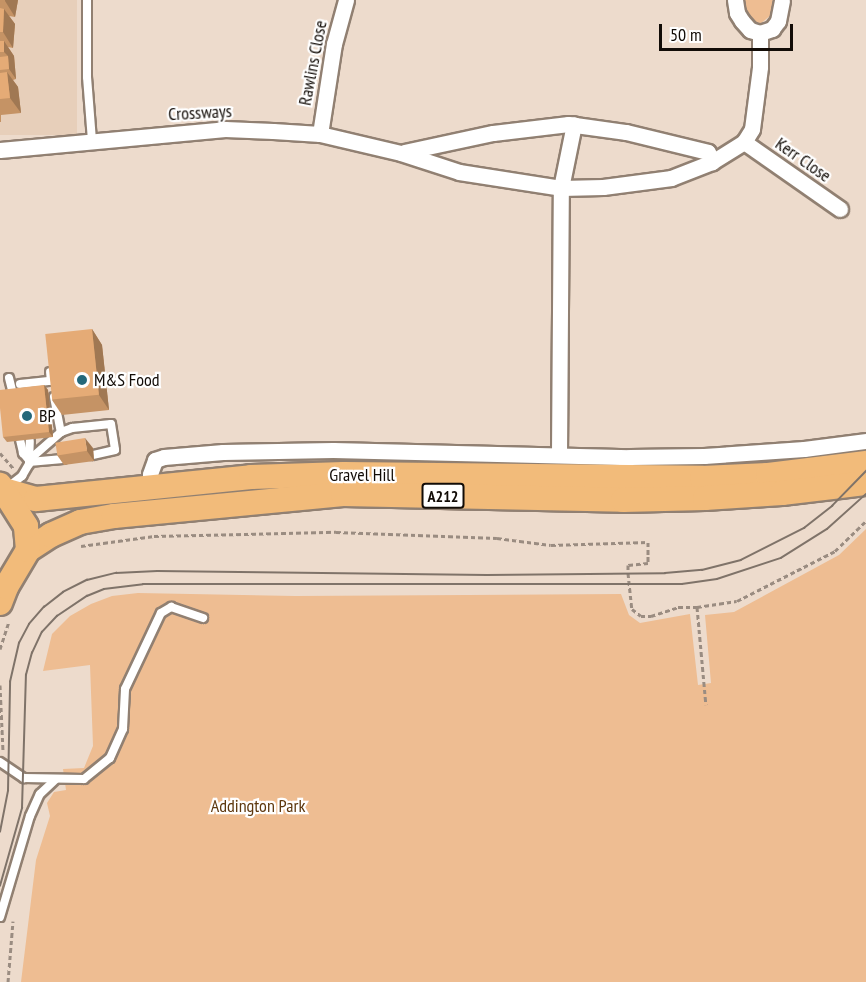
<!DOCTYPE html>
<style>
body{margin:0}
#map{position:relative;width:866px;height:982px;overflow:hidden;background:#eddbcc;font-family:"PT Sans Narrow",sans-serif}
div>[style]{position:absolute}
.built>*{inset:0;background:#e7cfba;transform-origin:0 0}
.green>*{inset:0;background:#eebd92}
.path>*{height:3px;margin-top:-1.5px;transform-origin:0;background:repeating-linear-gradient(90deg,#9a8c81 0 4.5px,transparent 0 7.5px)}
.roads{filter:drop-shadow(2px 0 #918072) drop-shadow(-2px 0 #918072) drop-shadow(0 2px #918072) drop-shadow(0 -2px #918072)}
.service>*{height:8px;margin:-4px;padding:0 4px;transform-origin:4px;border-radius:4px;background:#fff}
.minor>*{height:15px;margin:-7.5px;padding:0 7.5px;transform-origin:7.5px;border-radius:7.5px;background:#fff}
.primary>*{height:24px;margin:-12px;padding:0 12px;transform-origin:12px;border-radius:12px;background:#f2bb7a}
.tram>*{height:1.5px;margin:-0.75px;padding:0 0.75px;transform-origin:0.75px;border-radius:0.75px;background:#7f7369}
.wall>*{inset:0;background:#c59365}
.shaded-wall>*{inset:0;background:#a07853}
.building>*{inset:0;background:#e5ab76;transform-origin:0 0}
.dots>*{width:16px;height:16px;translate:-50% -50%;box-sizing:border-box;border:3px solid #fff;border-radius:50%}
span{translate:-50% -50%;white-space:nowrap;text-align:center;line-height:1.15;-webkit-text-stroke:4.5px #fff;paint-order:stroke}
.shield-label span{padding:2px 4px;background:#fff;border:2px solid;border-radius:4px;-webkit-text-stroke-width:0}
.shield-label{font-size:16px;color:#120c07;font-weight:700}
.street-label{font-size:18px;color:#120c07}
.poi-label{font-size:18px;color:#120c07}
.left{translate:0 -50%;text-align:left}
.park-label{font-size:18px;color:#5d370d}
.scale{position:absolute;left:659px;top:24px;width:134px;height:27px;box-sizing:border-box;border:3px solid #120c07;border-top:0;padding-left:8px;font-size:18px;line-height:21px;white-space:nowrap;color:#120c07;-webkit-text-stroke:4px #fff;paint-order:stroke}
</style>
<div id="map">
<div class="built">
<i style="left:0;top:0;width:77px;height:135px"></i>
</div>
<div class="green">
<i style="clip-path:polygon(741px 0,773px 0,771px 15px,759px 25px,751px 23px,745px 18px)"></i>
<i style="clip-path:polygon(866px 529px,866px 982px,21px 982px,36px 860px,50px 816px,47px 803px,54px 792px,66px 790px,63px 769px,84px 768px,93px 746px,90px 665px,43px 671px,52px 634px,70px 616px,91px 604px,112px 596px,138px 593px,295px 596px,621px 594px,629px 615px,640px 623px,690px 614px,698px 685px,711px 683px,705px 615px,734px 612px,839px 555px)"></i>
</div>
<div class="path">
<i style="left:0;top:453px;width:20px;rotate:49deg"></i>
<i style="left:81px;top:546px;width:74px;rotate:-7.8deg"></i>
<i style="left:154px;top:536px;width:182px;rotate:-1.3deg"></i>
<i style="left:336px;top:532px;width:161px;rotate:2.1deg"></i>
<i style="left:497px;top:538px;width:54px;rotate:7.4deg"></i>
<i style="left:551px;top:545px;width:97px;rotate:-1.8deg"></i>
<i style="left:648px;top:542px;width:21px;rotate:90deg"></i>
<i style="left:648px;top:563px;width:20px;rotate:174deg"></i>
<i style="left:628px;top:565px;width:8px;rotate:90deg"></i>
<i style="left:628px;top:573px;width:36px;rotate:84deg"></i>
<i style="left:632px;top:609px;width:11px;rotate:38deg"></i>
<i style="left:641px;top:616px;width:10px"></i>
<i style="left:651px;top:616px;width:28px;rotate:-18deg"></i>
<i style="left:678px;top:607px;width:19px"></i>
<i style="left:697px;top:607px;width:40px;rotate:-8.5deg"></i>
<i style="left:737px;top:601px;width:110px;rotate:-27deg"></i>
<i style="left:835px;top:551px;width:43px;rotate:-44.1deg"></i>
<i style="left:697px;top:607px;width:98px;rotate:84.8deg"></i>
<i style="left:0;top:649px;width:28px;rotate:-72deg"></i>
<i style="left:0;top:685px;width:66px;rotate:87.4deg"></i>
<i style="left:8px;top:982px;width:61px;rotate:-85.3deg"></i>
</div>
<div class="roads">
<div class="service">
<i style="left:87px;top:0;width:77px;rotate:90deg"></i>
<i style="left:87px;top:77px;width:63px;rotate:85.5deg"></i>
<i style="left:9px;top:378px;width:21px;rotate:76deg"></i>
<i style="left:20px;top:384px;width:31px;rotate:-6deg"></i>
<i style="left:51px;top:381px;width:9px;rotate:-96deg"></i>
<i style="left:54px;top:397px;width:36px;rotate:79deg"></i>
<i style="left:18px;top:431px;width:23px;rotate:77deg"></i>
<i style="left:23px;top:453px;width:9px;rotate:49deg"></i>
<i style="left:29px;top:460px;width:43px;rotate:-41.2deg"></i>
<i style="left:61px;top:432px;width:12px;rotate:-20deg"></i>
<i style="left:72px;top:428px;width:39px;rotate:-6deg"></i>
<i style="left:111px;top:424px;width:26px;rotate:81deg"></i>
<i style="left:115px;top:450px;width:23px;rotate:167deg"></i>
<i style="left:29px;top:462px;width:34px;rotate:-5deg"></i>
<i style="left:8px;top:487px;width:18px;rotate:-38deg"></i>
<i style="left:22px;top:476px;width:14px;rotate:-60deg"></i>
<i style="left:29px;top:464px;width:23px;rotate:-88deg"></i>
<i style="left:0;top:762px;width:29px;rotate:34deg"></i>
<i style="left:24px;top:778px;width:60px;rotate:1deg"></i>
<i style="left:84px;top:779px;width:33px;rotate:-39deg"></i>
<i style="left:110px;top:758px;width:32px;rotate:-66deg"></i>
<i style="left:123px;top:729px;width:40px;rotate:-87.1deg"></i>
<i style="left:125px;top:689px;width:84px;rotate:-64.7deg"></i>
<i style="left:161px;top:613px;width:12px;rotate:-31deg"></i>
<i style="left:171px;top:607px;width:34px;rotate:19deg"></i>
<i style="left:0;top:917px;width:105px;rotate:-73.5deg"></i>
<i style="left:30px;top:816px;width:24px;rotate:-66deg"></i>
<i style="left:40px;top:794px;width:21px;rotate:-43deg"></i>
</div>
<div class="minor">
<i style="left:735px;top:0;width:13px;rotate:81deg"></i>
<i style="left:737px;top:13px;width:9px;rotate:58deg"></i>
<i style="left:742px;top:21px;width:12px;rotate:48deg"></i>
<i style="left:750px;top:30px;width:10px;rotate:17deg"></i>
<i style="left:760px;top:33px;width:13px;rotate:-18deg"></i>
<i style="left:772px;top:29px;width:10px;rotate:-53deg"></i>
<i style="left:778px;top:21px;width:21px;rotate:-79deg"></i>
<i style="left:320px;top:134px;width:91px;rotate:-81.2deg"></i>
<i style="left:334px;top:44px;width:46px;rotate:-74.7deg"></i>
<i style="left:744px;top:142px;width:117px;rotate:34.9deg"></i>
<i style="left:0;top:150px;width:226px;rotate:-5.3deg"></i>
<i style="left:225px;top:129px;width:48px;rotate:2.4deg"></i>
<i style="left:273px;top:131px;width:47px;rotate:3.7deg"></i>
<i style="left:320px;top:134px;width:83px;rotate:13.2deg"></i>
<i style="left:401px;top:153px;width:61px;rotate:18.1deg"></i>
<i style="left:459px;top:172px;width:103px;rotate:8.9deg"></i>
<i style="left:561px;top:188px;width:42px;rotate:-1.4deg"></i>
<i style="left:603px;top:187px;width:69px;rotate:-7.5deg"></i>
<i style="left:671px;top:178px;width:44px;rotate:-21.3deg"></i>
<i style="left:712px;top:162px;width:38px;rotate:-32deg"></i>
<i style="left:744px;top:142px;width:15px;rotate:-58deg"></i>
<i style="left:752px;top:129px;width:63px;rotate:-82.6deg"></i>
<i style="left:760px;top:67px;width:34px;rotate:-90deg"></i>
<i style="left:404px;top:152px;width:91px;rotate:-12.1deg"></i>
<i style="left:493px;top:133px;width:76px;rotate:-6.8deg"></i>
<i style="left:568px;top:124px;width:59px;rotate:7.9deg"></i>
<i style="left:626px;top:132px;width:84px;rotate:13.7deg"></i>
<i style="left:708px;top:152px;width:11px;rotate:68deg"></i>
<i style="left:559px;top:455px;width:267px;rotate:-89.6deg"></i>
<i style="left:561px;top:188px;width:65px;rotate:-78.5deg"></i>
<i style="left:152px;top:486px;width:12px;rotate:-99deg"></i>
<i style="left:150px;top:474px;width:15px;rotate:-70deg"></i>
<i style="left:155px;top:460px;width:9px;rotate:-18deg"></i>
<i style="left:164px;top:457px;width:59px;rotate:-4.8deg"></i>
<i style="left:223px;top:452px;width:110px;rotate:-1deg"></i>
<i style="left:333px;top:450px;width:297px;rotate:1.4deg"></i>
<i style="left:630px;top:457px;width:74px;rotate:-0.8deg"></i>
<i style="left:704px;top:456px;width:100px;rotate:-4deg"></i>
<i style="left:804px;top:449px;width:63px;rotate:-7.4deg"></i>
</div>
<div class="primary">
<i style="left:4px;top:490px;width:33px;rotate:16deg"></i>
<i style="left:36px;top:499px;width:216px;rotate:-5.8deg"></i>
<i style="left:251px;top:477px;width:93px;rotate:-1.8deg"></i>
<i style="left:344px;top:474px;width:358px;rotate:0.6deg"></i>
<i style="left:702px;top:478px;width:66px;rotate:-2.6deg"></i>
<i style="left:768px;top:475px;width:99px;rotate:-7deg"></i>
<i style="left:28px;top:550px;width:27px;rotate:-33deg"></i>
<i style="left:51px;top:535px;width:32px;rotate:-24deg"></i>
<i style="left:80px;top:522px;width:35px;rotate:-10deg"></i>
<i style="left:114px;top:516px;width:230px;rotate:-5.5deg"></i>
<i style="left:343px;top:494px;width:280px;rotate:1.2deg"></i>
<i style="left:623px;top:500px;width:82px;rotate:-1.4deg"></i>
<i style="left:705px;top:498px;width:77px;rotate:-3.7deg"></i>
<i style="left:782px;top:493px;width:85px;rotate:-6.8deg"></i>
<i style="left:0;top:603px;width:17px;rotate:-69deg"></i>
<i style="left:6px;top:587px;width:43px;rotate:-59.3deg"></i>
<i style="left:28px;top:550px;width:24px;rotate:-95deg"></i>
<i style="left:26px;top:526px;width:49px;rotate:-122.4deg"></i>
</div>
</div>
<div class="tram">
<i style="left:0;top:832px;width:42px;rotate:-79deg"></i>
<i style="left:8px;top:791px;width:109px;rotate:-88.9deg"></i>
<i style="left:10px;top:682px;width:40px;rotate:-77deg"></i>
<i style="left:19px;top:643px;width:21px;rotate:-62deg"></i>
<i style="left:29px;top:624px;width:23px;rotate:-49deg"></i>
<i style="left:44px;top:607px;width:24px;rotate:-38deg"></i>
<i style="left:63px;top:592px;width:27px;rotate:-27deg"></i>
<i style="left:87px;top:580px;width:30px;rotate:-14deg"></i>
<i style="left:116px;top:573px;width:41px;rotate:-2.8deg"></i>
<i style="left:157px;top:571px;width:330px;rotate:0.7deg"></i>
<i style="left:487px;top:575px;width:178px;rotate:-0.6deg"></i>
<i style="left:665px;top:573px;width:37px;rotate:-5deg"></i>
<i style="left:702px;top:570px;width:40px;rotate:-14.4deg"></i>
<i style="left:741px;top:560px;width:71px;rotate:-26.9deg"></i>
<i style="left:804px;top:528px;width:36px;rotate:-38deg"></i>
<i style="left:832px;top:506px;width:49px;rotate:-45.8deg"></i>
<i style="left:0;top:886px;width:81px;rotate:-74.2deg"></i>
<i style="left:22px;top:808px;width:133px;rotate:-88.3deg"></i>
<i style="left:26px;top:675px;width:23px;rotate:-75deg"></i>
<i style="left:32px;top:653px;width:23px;rotate:-65deg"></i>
<i style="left:42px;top:632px;width:22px;rotate:-47deg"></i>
<i style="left:57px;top:616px;width:36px;rotate:-34deg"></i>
<i style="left:87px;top:596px;width:18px;rotate:-22deg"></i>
<i style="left:104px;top:589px;width:39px;rotate:-7deg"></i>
<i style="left:143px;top:584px;width:539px"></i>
<i style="left:682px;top:584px;width:35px;rotate:-8deg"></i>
<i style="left:717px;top:579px;width:67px;rotate:-18.2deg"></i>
<i style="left:781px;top:558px;width:54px;rotate:-32.2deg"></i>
<i style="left:827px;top:529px;width:52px;rotate:-41.9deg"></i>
</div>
<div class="wall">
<i style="clip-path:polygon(0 0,18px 0,15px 17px,9px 16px,15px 24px,13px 48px,8px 47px,14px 56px,16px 79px,13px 80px,18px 87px,21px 113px,1px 115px,1px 122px,0 122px)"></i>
<i style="clip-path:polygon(92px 329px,102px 345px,109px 410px,62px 415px,52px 400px)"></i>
<i style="clip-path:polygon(44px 385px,48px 390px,53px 437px,7px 442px,3px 437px)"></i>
<i style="clip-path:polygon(93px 448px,94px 461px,64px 465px,57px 455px)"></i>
</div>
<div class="shaded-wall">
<i style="clip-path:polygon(5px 0,18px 0,15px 17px,5px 1px)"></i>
<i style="clip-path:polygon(4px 9px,15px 24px,13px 48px,3px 32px)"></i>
<i style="clip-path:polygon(4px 41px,14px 56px,16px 79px,9px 69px,8px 56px,4px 52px)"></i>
<i style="clip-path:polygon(7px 72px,18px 87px,21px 113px,10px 98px)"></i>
<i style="clip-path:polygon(92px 329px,102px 345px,109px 410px,99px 395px)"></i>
<i style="clip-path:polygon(44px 385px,48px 390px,53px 437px,49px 432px)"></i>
<i style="clip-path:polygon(85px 438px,93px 448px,94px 461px,87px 451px)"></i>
</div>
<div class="building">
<i style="clip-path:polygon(0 8px,4px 9px,3px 32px,0 32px)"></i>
<i style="left:0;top:41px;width:4px;height:11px"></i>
<i style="clip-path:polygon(8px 56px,9px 69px,0 70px,0 57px)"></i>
<i style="clip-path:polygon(7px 72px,10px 98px,0 99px,0 73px)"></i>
<i style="left:92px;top:329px;width:66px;height:47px;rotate:84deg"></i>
<i style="clip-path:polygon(44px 385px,49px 432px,3px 437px,0 408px,0 390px)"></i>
<i style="left:85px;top:438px;width:13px;height:30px;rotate:81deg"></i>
</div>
<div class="dots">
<i style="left:82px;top:380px;background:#24687a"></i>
<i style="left:27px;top:416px;background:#24687a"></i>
</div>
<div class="shield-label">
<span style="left:443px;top:496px">A212</span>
</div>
<div class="street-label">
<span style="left:313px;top:63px;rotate:-79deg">Rawlins Close</span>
<span style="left:200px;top:113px;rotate:-3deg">Crossways</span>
<span style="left:803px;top:160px;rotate:35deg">Kerr Close</span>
<span style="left:362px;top:475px">Gravel Hill</span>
</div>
<div class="poi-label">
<span class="left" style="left:94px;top:380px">M&amp;S Food</span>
<span class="left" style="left:39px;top:416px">BP</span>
</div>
<div class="park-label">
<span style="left:258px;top:806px">Addington Park</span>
</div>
<div class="scale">50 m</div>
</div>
